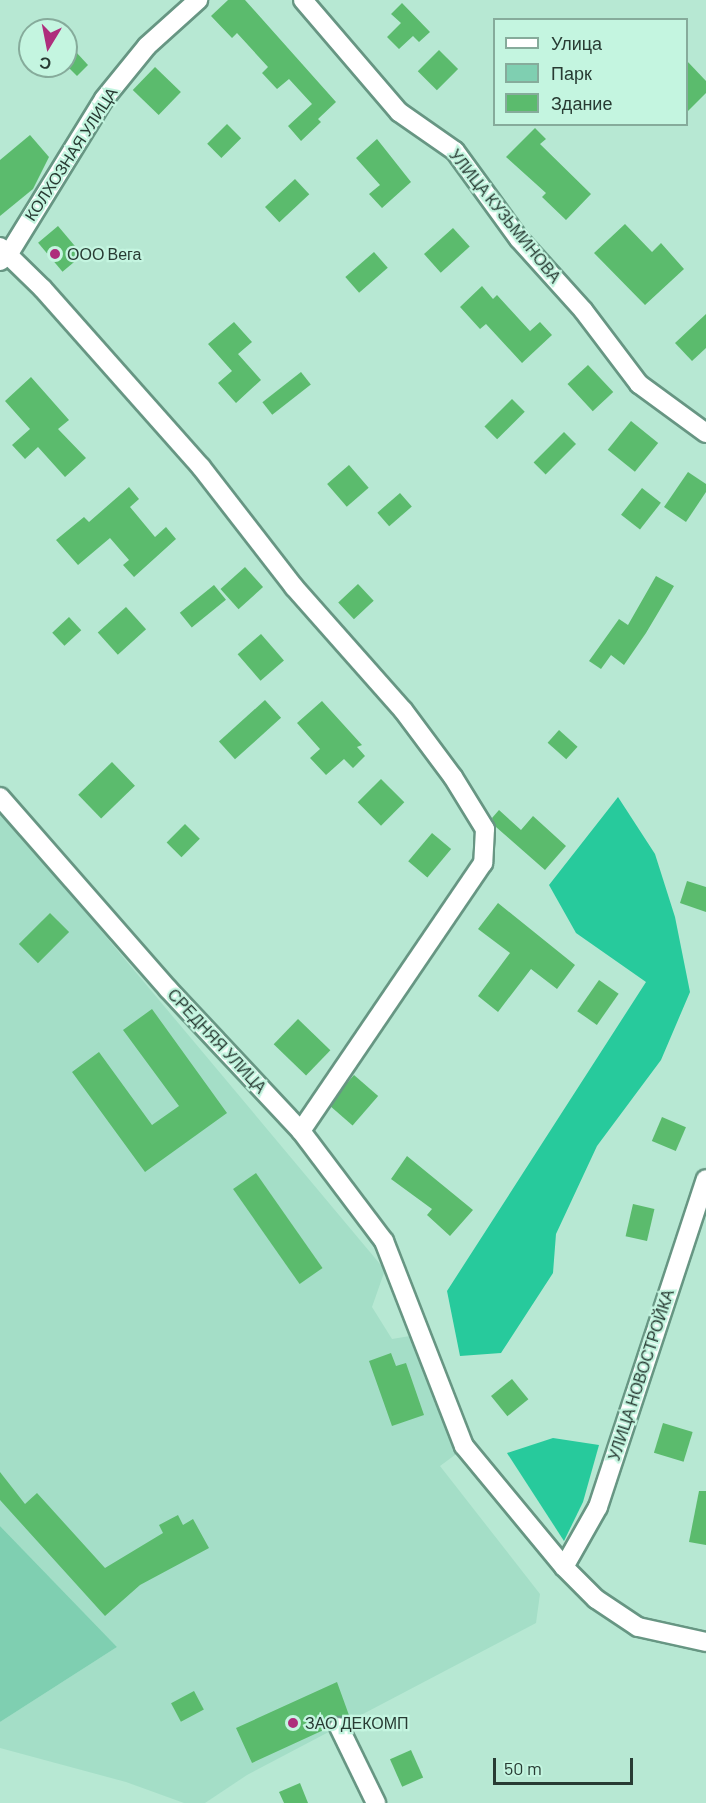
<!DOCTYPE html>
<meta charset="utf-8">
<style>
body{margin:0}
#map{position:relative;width:706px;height:1803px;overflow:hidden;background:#b7e8d3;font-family:Barlow,sans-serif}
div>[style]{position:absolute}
.built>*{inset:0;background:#a4dec7}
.green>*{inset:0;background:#7fcfb1}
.forest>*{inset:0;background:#27ca9c}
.building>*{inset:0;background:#5bbb6d;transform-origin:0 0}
.roads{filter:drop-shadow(2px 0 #679683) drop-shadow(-2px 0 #679683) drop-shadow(0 2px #679683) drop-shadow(0 -2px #679683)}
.street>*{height:18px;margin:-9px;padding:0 9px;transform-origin:9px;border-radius:9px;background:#fff}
.dots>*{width:16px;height:16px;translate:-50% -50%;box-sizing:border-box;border:3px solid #c4f5e0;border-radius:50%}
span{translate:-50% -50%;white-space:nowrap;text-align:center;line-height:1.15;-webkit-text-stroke:4.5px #c4f5e0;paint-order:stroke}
.street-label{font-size:16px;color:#283b33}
.poi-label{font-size:16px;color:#283b33}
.left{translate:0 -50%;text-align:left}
.legend{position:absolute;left:493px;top:18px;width:195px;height:108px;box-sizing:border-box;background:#c4f5e0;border:2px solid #86ab9b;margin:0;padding:8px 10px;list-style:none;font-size:18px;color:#283b33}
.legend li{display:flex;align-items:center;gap:12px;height:30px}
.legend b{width:30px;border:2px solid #86ab9b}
.north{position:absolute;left:18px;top:18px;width:60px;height:60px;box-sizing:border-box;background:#c4f5e0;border:2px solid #86ab9b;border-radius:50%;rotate:190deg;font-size:16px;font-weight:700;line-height:24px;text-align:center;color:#283b33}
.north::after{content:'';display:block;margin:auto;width:21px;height:27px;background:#ae2e7c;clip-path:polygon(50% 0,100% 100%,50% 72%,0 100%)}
.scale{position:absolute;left:493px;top:1758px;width:140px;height:27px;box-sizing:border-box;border:3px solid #283b33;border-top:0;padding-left:8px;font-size:18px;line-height:21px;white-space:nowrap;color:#283b33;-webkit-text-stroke:4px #c4f5e0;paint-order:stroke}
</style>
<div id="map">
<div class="built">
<i style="clip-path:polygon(0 810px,385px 1270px,372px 1307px,392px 1339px,410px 1336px,459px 1452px,440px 1466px,540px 1594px,536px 1623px,247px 1775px,205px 1803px,184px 1803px,126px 1782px,0 1748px,0 1722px,117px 1647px,0 1526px)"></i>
</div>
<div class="green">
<i style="clip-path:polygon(0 1526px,117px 1647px,0 1722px)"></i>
</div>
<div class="forest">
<i style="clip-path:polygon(618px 797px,655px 854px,675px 917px,690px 992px,661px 1060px,597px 1146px,556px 1234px,553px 1273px,501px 1353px,460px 1356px,447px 1291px,646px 982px,576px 933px,549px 885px)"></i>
<i style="clip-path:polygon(553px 1438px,599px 1445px,583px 1502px,564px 1541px,507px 1453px)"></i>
</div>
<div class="building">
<i style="clip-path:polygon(228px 0,245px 0,336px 102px,318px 119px,321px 122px,301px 141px,288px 126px,312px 104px,289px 79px,277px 89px,262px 73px,268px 67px,237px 33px,232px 38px,211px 16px)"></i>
<i style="clip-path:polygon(402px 3px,430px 32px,419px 42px,413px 36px,399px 49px,387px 37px,401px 23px,391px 14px)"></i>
<i style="left:439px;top:50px;width:27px;height:30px;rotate:45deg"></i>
<i style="clip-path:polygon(76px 52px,88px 65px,77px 76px,66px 65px,66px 61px)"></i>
<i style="clip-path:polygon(687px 61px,706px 81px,706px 93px,687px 112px)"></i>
<i style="left:155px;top:67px;width:36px;height:32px;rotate:44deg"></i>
<i style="left:227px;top:124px;width:20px;height:28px;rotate:45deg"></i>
<i style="clip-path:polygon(535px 128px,546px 139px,540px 144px,591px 194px,566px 220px,542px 197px,546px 193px,506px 157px)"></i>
<i style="clip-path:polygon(30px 135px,49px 157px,33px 189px,0 216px,0 160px)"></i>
<i style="clip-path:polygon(377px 139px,411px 182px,382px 208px,369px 194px,380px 185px,356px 158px)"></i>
<i style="left:295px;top:179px;width:21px;height:41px;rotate:47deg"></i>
<i style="clip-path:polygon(625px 224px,652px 252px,661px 243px,684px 269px,645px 305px,594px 253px)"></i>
<i style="left:58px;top:226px;width:38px;height:26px;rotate:50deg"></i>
<i style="left:453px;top:228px;width:25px;height:39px;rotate:48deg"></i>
<i style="left:374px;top:252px;width:21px;height:38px;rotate:49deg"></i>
<i style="clip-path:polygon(482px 286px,493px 299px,497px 295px,530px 331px,540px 322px,552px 335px,522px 363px,486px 324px,480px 329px,460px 307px)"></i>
<i style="clip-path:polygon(706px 314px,706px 348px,692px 361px,675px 343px)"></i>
<i style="clip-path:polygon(234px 322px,252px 342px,238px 354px,261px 380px,236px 403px,218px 383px,232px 371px,208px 344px)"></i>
<i style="left:588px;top:365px;width:37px;height:28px;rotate:47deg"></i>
<i style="left:301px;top:372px;width:16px;height:49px;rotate:52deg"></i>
<i style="clip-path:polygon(31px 377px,69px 420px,58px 429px,86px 458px,65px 477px,38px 447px,25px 459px,12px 445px,30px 429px,5px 401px)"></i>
<i style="left:512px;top:399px;width:18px;height:39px;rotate:45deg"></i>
<i style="left:631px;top:421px;width:35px;height:37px;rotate:39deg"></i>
<i style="left:564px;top:432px;width:17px;height:43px;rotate:45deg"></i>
<i style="left:349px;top:465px;width:30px;height:29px;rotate:49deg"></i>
<i style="clip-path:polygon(688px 472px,706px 484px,706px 492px,686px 522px,664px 507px)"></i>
<i style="clip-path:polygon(129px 487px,139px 499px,130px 507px,155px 537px,166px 527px,176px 539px,134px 577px,123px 565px,129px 560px,110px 538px,78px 565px,56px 540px,84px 517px,89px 522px)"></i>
<i style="left:642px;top:488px;width:24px;height:34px;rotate:38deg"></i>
<i style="left:400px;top:493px;width:18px;height:30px;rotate:49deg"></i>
<i style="left:245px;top:567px;width:27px;height:33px;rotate:48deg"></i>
<i style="clip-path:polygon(656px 576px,674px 586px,646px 633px,624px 665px,611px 655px,601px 669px,589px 661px,619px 619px,628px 625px)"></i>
<i style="left:358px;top:584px;width:23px;height:27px;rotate:47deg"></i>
<i style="left:214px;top:585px;width:19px;height:44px;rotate:51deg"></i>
<i style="left:126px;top:607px;width:30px;height:38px;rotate:48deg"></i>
<i style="left:69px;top:617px;width:18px;height:23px;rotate:47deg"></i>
<i style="left:261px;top:634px;width:35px;height:31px;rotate:49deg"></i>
<i style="left:265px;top:700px;width:24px;height:62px;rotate:48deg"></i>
<i style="clip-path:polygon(322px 701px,362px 745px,357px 747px,365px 756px,353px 768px,344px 759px,326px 775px,310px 758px,320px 749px,297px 723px)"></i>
<i style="left:559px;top:730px;width:25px;height:17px;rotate:42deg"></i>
<i style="left:112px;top:762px;width:33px;height:47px;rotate:46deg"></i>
<i style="left:381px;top:779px;width:33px;height:33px;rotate:45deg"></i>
<i style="clip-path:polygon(499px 810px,521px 830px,533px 816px,566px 846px,545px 870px,496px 827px,492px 818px)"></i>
<i style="left:185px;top:824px;width:21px;height:26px;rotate:45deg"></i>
<i style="left:432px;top:833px;width:25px;height:37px;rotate:40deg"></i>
<i style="clip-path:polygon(687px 881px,706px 887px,706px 912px,680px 903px)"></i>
<i style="clip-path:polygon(498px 903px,575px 965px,557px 989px,531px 969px,498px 1012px,478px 996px,510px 953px,478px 929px)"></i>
<i style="left:50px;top:913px;width:27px;height:44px;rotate:45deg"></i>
<i style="left:599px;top:980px;width:24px;height:38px;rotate:35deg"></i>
<i style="clip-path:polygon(152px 1009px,227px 1113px,145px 1172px,72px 1072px,99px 1052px,152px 1125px,179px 1106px,123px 1030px)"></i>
<i style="left:298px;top:1019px;width:45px;height:35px;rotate:44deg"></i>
<i style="left:354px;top:1075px;width:32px;height:39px;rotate:41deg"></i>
<i style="left:662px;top:1117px;width:26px;height:26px;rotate:23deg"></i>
<i style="clip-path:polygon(407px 1156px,473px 1210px,450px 1236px,427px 1215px,432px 1209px,391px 1179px)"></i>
<i style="left:256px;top:1173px;width:116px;height:28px;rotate:55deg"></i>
<i style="left:633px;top:1204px;width:22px;height:33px;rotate:13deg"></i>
<i style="clip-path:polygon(391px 1353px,396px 1366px,406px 1363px,424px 1415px,392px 1426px,369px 1361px)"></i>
<i style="left:512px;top:1379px;width:26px;height:27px;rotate:51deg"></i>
<i style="left:663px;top:1423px;width:31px;height:31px;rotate:17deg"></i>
<i style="clip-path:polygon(0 1472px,25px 1504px,37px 1493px,105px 1568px,163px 1533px,159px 1525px,178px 1515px,183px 1525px,193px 1519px,209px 1548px,140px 1585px,105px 1616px,0 1500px)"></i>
<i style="clip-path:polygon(699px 1491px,706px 1491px,706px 1545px,689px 1542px)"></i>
<i style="clip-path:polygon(337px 1682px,350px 1718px,335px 1717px,329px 1721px,328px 1728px,252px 1763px,236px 1728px)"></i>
<i style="left:194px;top:1691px;width:21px;height:26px;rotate:62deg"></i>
<i style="left:411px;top:1750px;width:30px;height:23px;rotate:66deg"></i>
<i style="clip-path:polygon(300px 1783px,308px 1803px,284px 1803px,279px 1792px)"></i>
</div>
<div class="roads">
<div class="street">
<i style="left:303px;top:0;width:148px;rotate:49.4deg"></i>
<i style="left:399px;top:112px;width:68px;rotate:34.9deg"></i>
<i style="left:455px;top:151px;width:109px;rotate:54deg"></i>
<i style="left:519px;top:239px;width:96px;rotate:48deg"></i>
<i style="left:583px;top:310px;width:93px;rotate:52.9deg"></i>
<i style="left:639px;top:384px;width:83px;rotate:36.2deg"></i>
<i style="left:0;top:247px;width:60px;rotate:44.3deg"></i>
<i style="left:43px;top:289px;width:238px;rotate:48.4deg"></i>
<i style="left:201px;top:467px;width:152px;rotate:52.2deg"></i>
<i style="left:294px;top:587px;width:164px;rotate:48.5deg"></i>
<i style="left:403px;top:710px;width:84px;rotate:53.3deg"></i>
<i style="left:453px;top:777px;width:61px;rotate:58.4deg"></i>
<i style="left:485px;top:829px;width:34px;rotate:93deg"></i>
<i style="left:483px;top:863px;width:324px;rotate:124.2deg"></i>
<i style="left:0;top:261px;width:10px;rotate:-37deg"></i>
<i style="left:8px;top:255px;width:183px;rotate:-58.4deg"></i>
<i style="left:104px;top:99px;width:68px;rotate:-50.9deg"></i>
<i style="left:147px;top:46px;width:69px;rotate:-42deg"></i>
<i style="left:0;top:797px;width:255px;rotate:48.8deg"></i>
<i style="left:168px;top:989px;width:195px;rotate:46.9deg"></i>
<i style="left:301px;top:1131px;width:138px;rotate:53deg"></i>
<i style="left:384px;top:1241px;width:220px;rotate:68.7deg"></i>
<i style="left:464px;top:1446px;width:157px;rotate:50.4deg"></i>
<i style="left:564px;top:1567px;width:45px;rotate:45deg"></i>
<i style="left:596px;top:1599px;width:50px;rotate:33.7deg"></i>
<i style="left:638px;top:1627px;width:70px;rotate:12.4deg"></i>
<i style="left:564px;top:1567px;width:69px;rotate:-60.5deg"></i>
<i style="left:598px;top:1507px;width:345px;rotate:-71.8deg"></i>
<i style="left:339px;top:1727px;width:85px;rotate:64deg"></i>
</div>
</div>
<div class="dots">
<i style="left:55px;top:254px;background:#ae2e7c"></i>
<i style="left:293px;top:1723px;background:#ae2e7c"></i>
</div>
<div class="street-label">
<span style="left:71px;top:154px;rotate:-57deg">КОЛХОЗНАЯ УЛИЦА</span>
<span style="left:505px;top:216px;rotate:51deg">УЛИЦА КУЗЬМИНОВА</span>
<span style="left:217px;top:1041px;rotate:47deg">СРЕДНЯЯ УЛИЦА</span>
<span style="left:641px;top:1375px;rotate:-72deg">УЛИЦА НОВОСТРОЙКА</span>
</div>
<div class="poi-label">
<span class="left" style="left:67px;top:254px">ООО Вега</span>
<span class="left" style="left:305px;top:1723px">ЗАО ДЕКОМП</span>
</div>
<ul class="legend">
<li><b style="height:8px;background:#fff"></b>Улица</li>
<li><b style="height:16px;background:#7fcfb1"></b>Парк</li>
<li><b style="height:16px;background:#5bbb6d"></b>Здание</li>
</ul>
<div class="north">С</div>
<div class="scale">50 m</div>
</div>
